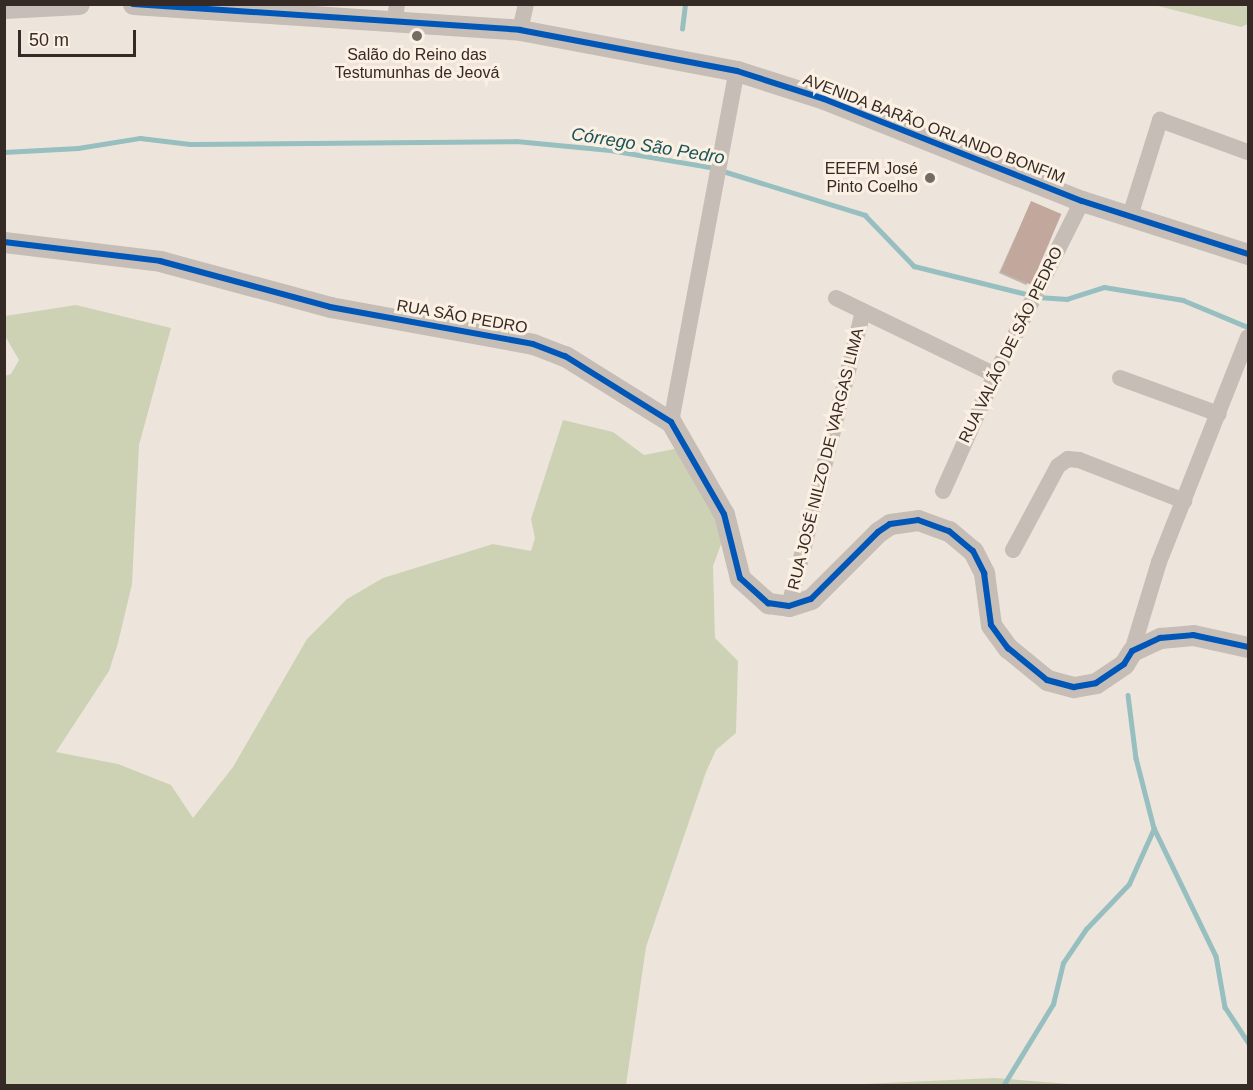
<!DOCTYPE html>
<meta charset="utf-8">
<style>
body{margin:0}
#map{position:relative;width:1253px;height:1090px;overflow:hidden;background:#ede5dc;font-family:Helvetica,sans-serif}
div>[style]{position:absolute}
.green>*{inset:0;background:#cdd2b5}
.shadow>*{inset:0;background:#0003}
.stream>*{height:4.5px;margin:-2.25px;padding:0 2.25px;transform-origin:2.25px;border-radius:2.25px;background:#97bfbf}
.building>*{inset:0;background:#c2a89c;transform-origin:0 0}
.minor>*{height:16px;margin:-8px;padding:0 8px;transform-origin:8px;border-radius:8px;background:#c5bdb6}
.tertiary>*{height:21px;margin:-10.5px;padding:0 10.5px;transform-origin:10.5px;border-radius:10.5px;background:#c5bdb6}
.cycleway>*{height:6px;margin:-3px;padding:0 3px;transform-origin:3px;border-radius:3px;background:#0057b8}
.dots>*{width:16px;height:16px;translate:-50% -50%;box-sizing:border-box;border:3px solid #fbf0e2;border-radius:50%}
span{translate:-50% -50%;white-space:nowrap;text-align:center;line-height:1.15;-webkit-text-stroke:6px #fbf0e2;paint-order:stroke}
.poi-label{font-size:16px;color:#352a25}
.right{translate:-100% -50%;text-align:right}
.street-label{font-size:16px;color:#352a25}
.water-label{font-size:18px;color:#17555a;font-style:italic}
.frame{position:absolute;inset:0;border:6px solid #352a25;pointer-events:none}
.scale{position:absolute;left:18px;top:30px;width:118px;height:27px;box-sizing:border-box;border:3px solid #352a25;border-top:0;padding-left:8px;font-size:18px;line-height:21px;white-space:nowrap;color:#352a25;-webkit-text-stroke:4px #fbf0e2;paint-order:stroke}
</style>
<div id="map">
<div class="green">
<i style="clip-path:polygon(1154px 5px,1248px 5px,1248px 24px,1241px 27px)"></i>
<i style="clip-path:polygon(76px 305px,171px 328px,139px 445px,132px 584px,118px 643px,109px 671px,56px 752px,118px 764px,171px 785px,193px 818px,233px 767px,307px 639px,347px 599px,383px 578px,493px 544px,531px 551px,535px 538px,531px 519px,563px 420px,613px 432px,644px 455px,684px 447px,726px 531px,713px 566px,715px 638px,738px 661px,736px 733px,716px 750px,706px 772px,646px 947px,626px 1085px,5px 1085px,4px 376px,11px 374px,19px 360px,5px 336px,5px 316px)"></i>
<i style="clip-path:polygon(995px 1078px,1082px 1085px,862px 1085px,863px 1084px)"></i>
</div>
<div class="shadow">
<i style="clip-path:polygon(1030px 204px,1028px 283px,1026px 285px,999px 273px)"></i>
</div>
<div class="stream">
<i style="left:682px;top:29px;width:25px;rotate:-83deg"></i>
<i style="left:4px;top:152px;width:74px;rotate:-3.1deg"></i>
<i style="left:78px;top:148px;width:63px;rotate:-9.2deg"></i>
<i style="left:140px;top:138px;width:50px;rotate:6.8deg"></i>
<i style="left:190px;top:144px;width:326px;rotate:-0.5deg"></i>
<i style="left:516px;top:141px;width:94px;rotate:5.5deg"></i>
<i style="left:610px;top:150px;width:107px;rotate:9.7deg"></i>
<i style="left:723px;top:171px;width:149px;rotate:17.2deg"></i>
<i style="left:865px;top:215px;width:71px;rotate:46.1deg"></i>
<i style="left:914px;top:266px;width:120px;rotate:14deg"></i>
<i style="left:1038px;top:297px;width:29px;rotate:4deg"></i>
<i style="left:1067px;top:299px;width:39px;rotate:-18deg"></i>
<i style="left:1104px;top:287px;width:80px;rotate:9.3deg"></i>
<i style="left:1183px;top:300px;width:70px;rotate:22.6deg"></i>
<i style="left:1128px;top:695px;width:64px;rotate:82.8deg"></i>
<i style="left:1136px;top:758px;width:72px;rotate:75.6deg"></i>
<i style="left:1154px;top:828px;width:142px;rotate:64.2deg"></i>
<i style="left:1216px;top:956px;width:52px;rotate:80deg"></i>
<i style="left:1225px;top:1007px;width:42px;rotate:56.7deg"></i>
<i style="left:1003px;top:1086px;width:96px;rotate:-58.6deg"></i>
<i style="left:1053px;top:1004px;width:42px;rotate:-76.3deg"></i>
<i style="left:1063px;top:963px;width:41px;rotate:-55.9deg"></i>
<i style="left:1086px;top:929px;width:62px;rotate:-46.3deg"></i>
<i style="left:1129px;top:884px;width:61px;rotate:-65.9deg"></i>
</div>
<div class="building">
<i style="left:1031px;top:201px;width:33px;height:77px;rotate:23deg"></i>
</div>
<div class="minor">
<i style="left:395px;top:20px;width:16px;rotate:-83deg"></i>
<i style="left:520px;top:30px;width:27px;rotate:-77deg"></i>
<i style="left:1130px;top:216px;width:101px;rotate:-72.6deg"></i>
<i style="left:1160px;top:120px;width:94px;rotate:20deg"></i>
<i style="left:836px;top:298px;width:177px;rotate:25.8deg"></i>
<i style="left:1120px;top:378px;width:105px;rotate:20deg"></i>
<i style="left:671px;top:422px;width:357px;rotate:-79.4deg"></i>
<i style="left:943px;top:491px;width:127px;rotate:-65.9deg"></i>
<i style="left:995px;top:375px;width:195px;rotate:-63.4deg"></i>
<i style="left:1013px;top:550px;width:95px;rotate:-61.8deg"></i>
<i style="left:1058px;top:466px;width:12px;rotate:-35deg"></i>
<i style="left:1068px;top:459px;width:11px;rotate:5deg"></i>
<i style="left:1079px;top:460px;width:113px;rotate:21.3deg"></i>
<i style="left:789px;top:606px;width:304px;rotate:-75.9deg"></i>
<i style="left:1132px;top:651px;width:93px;rotate:-73.1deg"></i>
<i style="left:1159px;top:562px;width:242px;rotate:-68.4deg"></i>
</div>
<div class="tertiary">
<i style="left:133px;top:4px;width:388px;rotate:3.8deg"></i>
<i style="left:520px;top:30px;width:221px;rotate:10.7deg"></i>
<i style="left:737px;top:71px;width:91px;rotate:17.8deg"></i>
<i style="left:824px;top:99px;width:277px;rotate:21.6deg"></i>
<i style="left:1082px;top:201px;width:174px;rotate:17.7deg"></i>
<i style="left:4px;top:8px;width:75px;rotate:-3.1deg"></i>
<i style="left:4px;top:242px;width:157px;rotate:6.9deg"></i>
<i style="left:160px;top:261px;width:176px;rotate:15.1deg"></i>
<i style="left:330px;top:307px;width:206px;rotate:10.3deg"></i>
<i style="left:533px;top:344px;width:34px;rotate:21deg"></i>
<i style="left:565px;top:356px;width:125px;rotate:31.9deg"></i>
<i style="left:671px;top:422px;width:106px;rotate:60.1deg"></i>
<i style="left:724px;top:514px;width:66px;rotate:76deg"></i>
<i style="left:740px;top:578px;width:38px;rotate:42deg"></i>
<i style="left:768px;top:603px;width:21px;rotate:8deg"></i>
<i style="left:789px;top:606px;width:23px;rotate:-18deg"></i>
<i style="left:811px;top:599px;width:95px;rotate:-45deg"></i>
<i style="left:878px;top:532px;width:14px;rotate:-34deg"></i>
<i style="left:890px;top:524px;width:28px;rotate:-8deg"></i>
<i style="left:918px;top:520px;width:33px;rotate:20deg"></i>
<i style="left:949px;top:531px;width:31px;rotate:40deg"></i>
<i style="left:973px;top:551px;width:25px;rotate:63deg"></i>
<i style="left:984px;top:573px;width:52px;rotate:82.3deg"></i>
<i style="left:991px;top:625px;width:29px;rotate:54deg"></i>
<i style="left:1008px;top:648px;width:50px;rotate:39.4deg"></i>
<i style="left:1047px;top:680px;width:28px;rotate:15deg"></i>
<i style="left:1074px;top:687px;width:22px;rotate:-10deg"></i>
<i style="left:1096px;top:683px;width:34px;rotate:-34deg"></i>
<i style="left:1124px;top:664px;width:15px;rotate:-58deg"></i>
<i style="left:1132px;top:651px;width:31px;rotate:-25deg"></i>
<i style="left:1160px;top:638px;width:33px;rotate:-5deg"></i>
<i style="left:1193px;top:635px;width:56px;rotate:12.3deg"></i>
</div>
<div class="cycleway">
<i style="left:133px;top:4px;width:388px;rotate:3.8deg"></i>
<i style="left:520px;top:30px;width:221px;rotate:10.7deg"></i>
<i style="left:737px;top:71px;width:91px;rotate:17.8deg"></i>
<i style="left:824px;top:99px;width:277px;rotate:21.6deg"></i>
<i style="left:1082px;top:201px;width:174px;rotate:17.7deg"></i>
<i style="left:4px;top:242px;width:157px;rotate:6.9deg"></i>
<i style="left:160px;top:261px;width:176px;rotate:15.1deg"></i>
<i style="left:330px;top:307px;width:206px;rotate:10.3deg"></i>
<i style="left:533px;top:344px;width:34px;rotate:21deg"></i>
<i style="left:565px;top:356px;width:125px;rotate:31.9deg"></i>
<i style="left:671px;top:422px;width:106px;rotate:60.1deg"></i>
<i style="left:724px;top:514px;width:66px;rotate:76deg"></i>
<i style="left:740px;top:578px;width:38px;rotate:42deg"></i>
<i style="left:768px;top:603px;width:21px;rotate:8deg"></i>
<i style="left:789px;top:606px;width:23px;rotate:-18deg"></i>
<i style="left:811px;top:599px;width:95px;rotate:-45deg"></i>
<i style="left:878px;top:532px;width:14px;rotate:-34deg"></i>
<i style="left:890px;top:524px;width:28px;rotate:-8deg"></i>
<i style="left:918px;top:520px;width:33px;rotate:20deg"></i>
<i style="left:949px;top:531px;width:31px;rotate:40deg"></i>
<i style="left:973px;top:551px;width:25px;rotate:63deg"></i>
<i style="left:984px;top:573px;width:52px;rotate:82.3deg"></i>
<i style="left:991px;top:625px;width:29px;rotate:54deg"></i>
<i style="left:1008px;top:648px;width:50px;rotate:39.4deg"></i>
<i style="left:1047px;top:680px;width:28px;rotate:15deg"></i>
<i style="left:1074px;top:687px;width:22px;rotate:-10deg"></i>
<i style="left:1096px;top:683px;width:34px;rotate:-34deg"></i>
<i style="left:1124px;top:664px;width:15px;rotate:-58deg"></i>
<i style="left:1132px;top:651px;width:31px;rotate:-25deg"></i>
<i style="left:1160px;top:638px;width:33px;rotate:-5deg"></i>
<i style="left:1193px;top:635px;width:56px;rotate:12.3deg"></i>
</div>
<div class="dots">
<i style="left:417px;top:36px;background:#756b65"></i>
<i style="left:930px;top:178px;background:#756b65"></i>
</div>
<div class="poi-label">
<span style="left:417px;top:64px">Salão do Reino das<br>Testumunhas de Jeová</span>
<span class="right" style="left:918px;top:178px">EEEFM José<br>Pinto Coelho</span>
</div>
<div class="street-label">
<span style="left:934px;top:129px;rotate:21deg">AVENIDA BARÃO ORLANDO BONFIM</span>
<span style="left:462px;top:317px;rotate:10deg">RUA SÃO PEDRO</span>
<span style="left:1011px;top:345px;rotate:-64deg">RUA VALÃO DE SÃO PEDRO</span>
<span style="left:826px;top:459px;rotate:-76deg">RUA JOSÉ NILZO DE VARGAS LIMA</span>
</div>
<div class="water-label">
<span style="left:648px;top:146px;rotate:9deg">Córrego São Pedro</span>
</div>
<div class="frame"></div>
<div class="scale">50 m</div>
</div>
